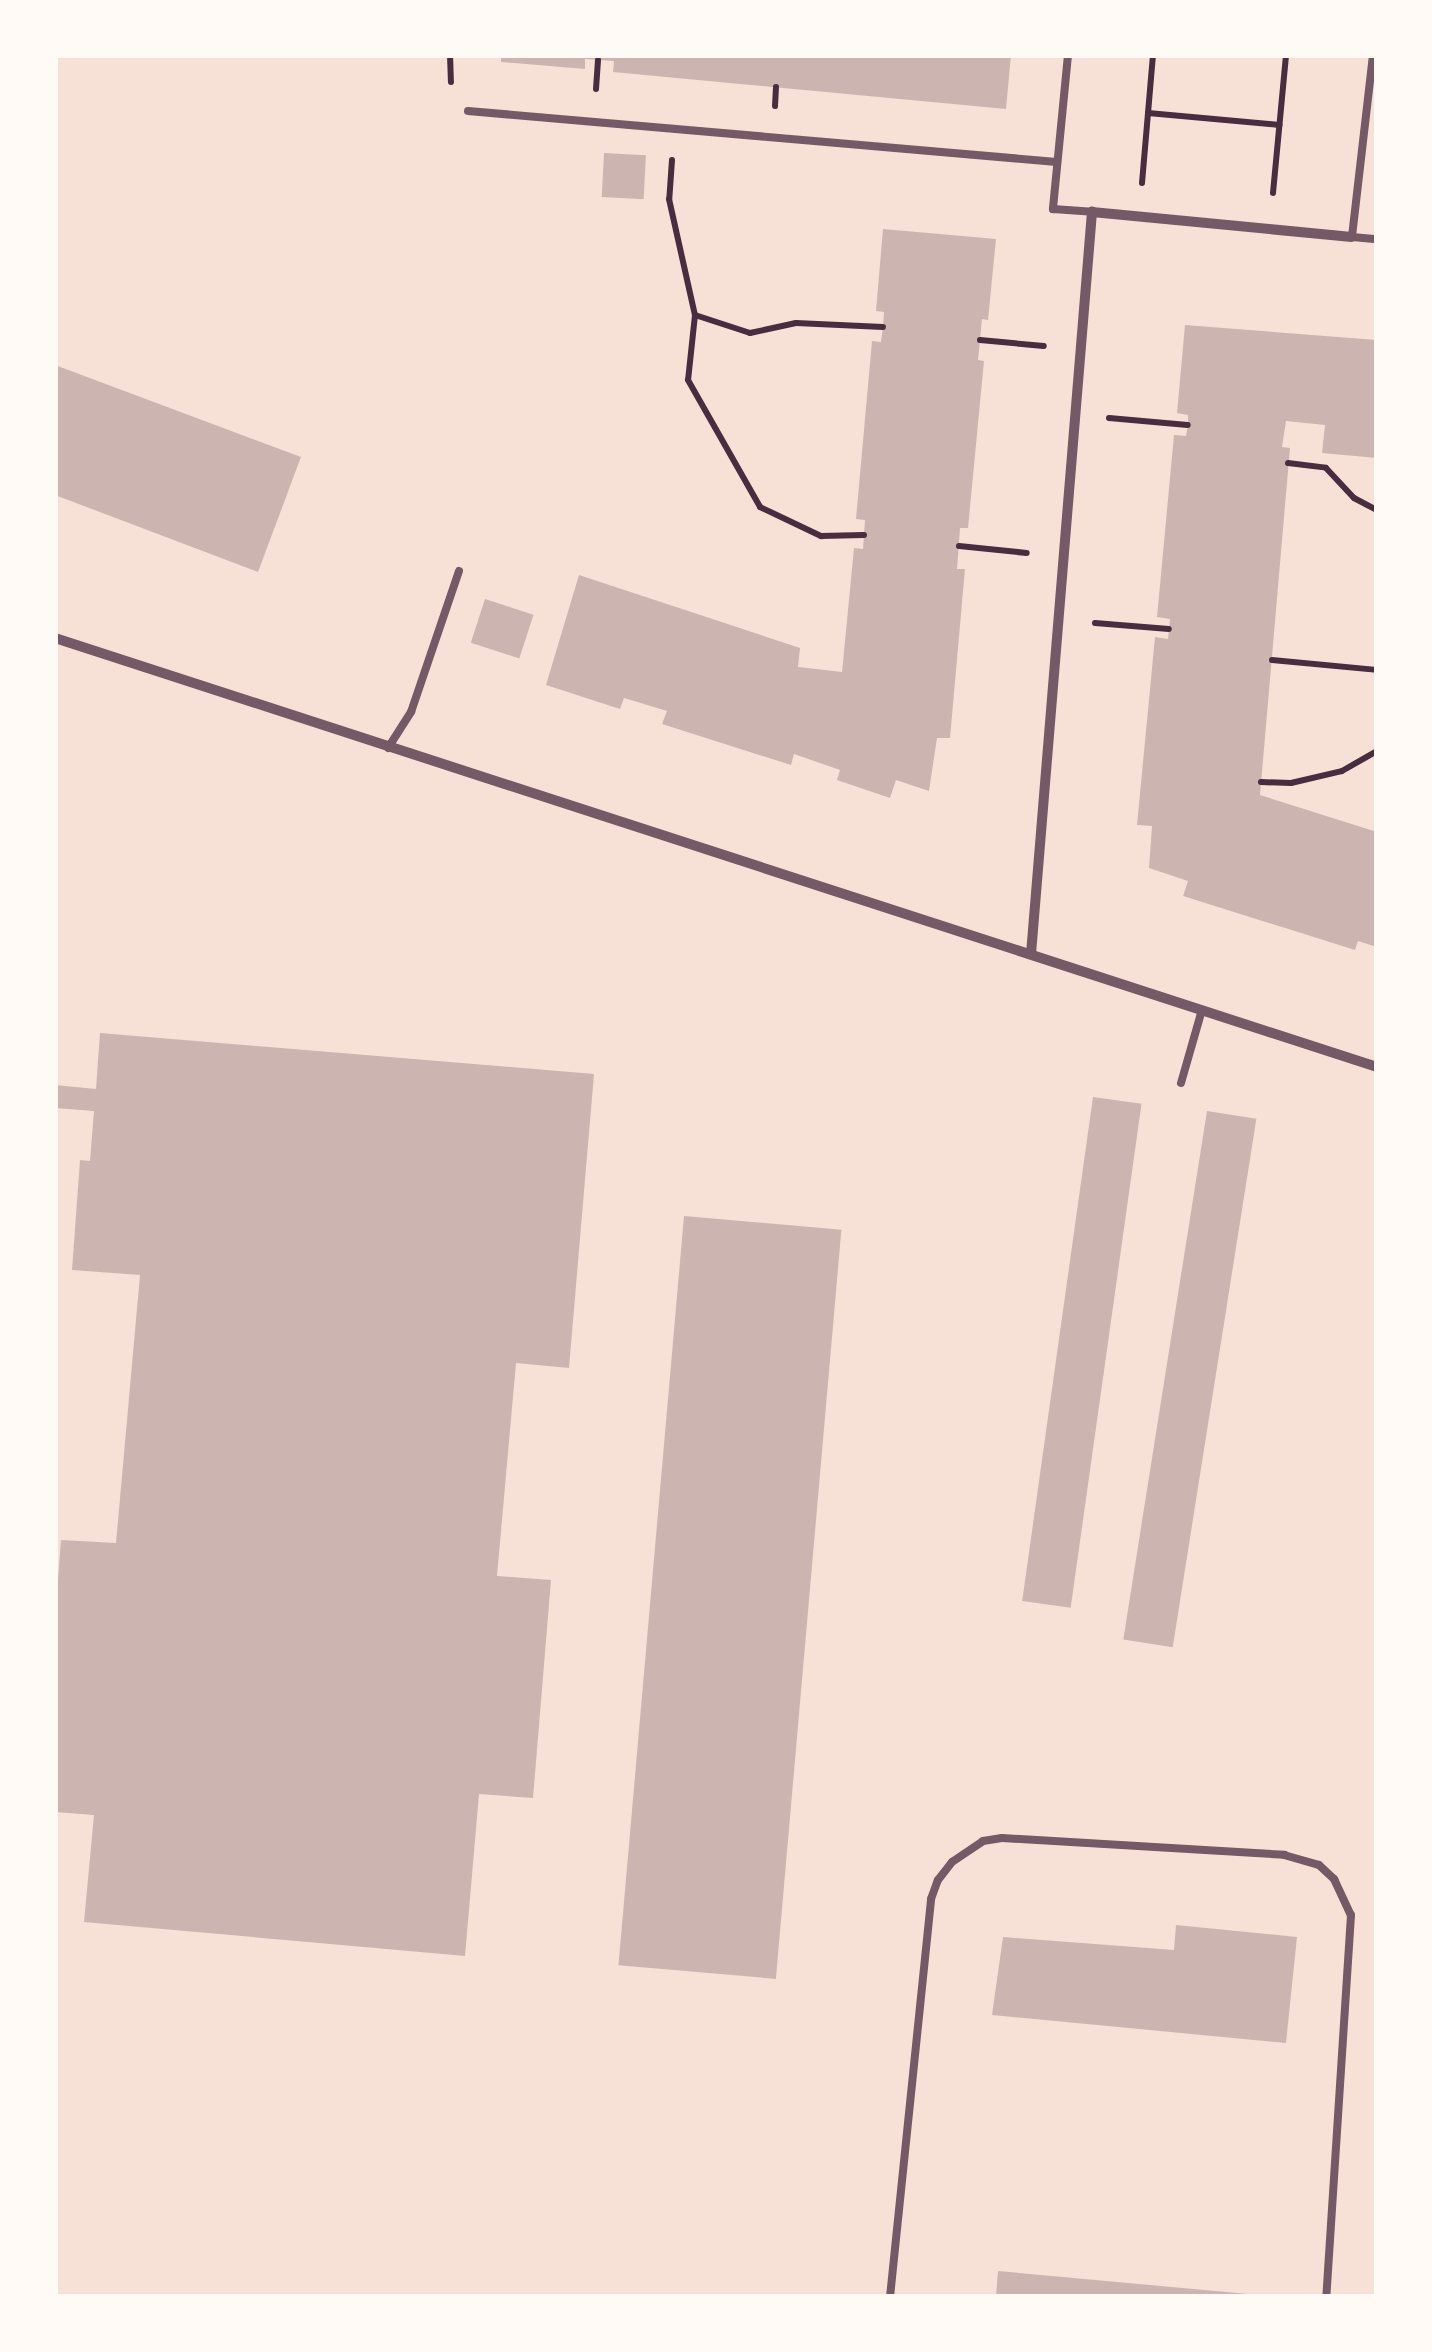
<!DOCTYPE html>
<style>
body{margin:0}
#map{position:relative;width:1432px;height:2352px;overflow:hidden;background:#f7e1d7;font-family:"Noto Sans",sans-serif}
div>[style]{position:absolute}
.building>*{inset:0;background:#ccb4b1;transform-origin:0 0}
.path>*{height:6px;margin:-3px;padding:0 3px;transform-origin:3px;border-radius:3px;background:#4a2c40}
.service>*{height:8px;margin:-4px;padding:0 4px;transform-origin:4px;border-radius:4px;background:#755966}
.minor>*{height:10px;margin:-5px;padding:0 5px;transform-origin:5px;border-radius:5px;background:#755966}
span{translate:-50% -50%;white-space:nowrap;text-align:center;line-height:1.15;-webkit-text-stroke:9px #fffaf5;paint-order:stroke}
.frame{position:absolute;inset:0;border:58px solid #fffaf5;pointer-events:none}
</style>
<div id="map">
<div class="building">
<i style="clip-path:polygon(501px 55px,1011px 55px,1006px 109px,613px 72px,614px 61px,585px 59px,585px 69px,501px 62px)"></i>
<i style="left:604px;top:153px;width:42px;height:44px;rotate:3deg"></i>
<i style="clip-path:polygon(883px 229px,996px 239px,988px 320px,982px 319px,978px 360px,984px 361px,968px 528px,960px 528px,957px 569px,965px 569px,950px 738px,937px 738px,929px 791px,896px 780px,890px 798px,837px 780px,840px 770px,794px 754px,791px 765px,662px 724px,667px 711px,624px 698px,620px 709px,546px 685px,579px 575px,800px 648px,798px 667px,842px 672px,854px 548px,863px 549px,865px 520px,856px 519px,872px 341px,881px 342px,883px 327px,884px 312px,876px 311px)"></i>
<i style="clip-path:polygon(1185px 325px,1377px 340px,1377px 458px,1322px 453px,1325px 425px,1286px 421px,1282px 447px,1290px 448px,1260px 795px,1377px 832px,1377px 947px,1358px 941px,1355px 950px,1183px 896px,1188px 881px,1149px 868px,1152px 826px,1137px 825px,1155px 637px,1168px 639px,1170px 619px,1157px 617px,1174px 435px,1186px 436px,1188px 425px,1188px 415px,1177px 413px)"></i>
<i style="clip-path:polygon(55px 365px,301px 457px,258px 572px,55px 495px)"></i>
<i style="left:485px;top:599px;width:51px;height:46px;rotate:18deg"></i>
<i style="clip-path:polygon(100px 1033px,594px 1074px,569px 1368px,516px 1363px,497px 1576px,551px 1580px,533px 1798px,479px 1794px,465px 1956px,84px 1922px,94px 1815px,55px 1812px,55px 1618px,61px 1540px,116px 1543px,140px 1275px,72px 1270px,80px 1160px,90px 1161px,94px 1111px,55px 1108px,55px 1085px,96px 1089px)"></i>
<i style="left:1093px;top:1097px;width:49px;height:509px;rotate:8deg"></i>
<i style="left:1207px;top:1111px;width:50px;height:535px;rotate:9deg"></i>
<i style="left:684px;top:1216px;width:158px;height:752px;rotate:5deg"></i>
<i style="clip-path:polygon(1176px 1925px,1297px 1937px,1286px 2043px,992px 2015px,1003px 1937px,1174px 1950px)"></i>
<i style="clip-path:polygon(998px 2271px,1248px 2294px,1248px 2297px,996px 2297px)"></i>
</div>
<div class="path">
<i style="left:450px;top:55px;width:27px;rotate:88deg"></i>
<i style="left:596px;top:89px;width:29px;rotate:-86deg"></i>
<i style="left:775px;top:106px;width:19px;rotate:-87deg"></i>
<i style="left:1148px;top:113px;width:132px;rotate:5.2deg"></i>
<i style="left:672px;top:160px;width:39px;rotate:94deg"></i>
<i style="left:669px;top:199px;width:119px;rotate:77.4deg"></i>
<i style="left:695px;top:315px;width:65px;rotate:96.1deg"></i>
<i style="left:688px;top:380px;width:146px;rotate:60.4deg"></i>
<i style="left:760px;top:507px;width:68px;rotate:25.4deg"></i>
<i style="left:821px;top:536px;width:43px;rotate:-1.3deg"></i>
<i style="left:1142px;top:183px;width:128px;rotate:-85.1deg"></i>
<i style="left:1273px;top:193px;width:139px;rotate:-84.6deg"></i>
<i style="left:695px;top:315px;width:58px;rotate:18.1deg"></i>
<i style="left:750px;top:333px;width:47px;rotate:-12.3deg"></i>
<i style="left:796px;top:323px;width:87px;rotate:2.6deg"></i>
<i style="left:980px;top:340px;width:64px;rotate:5.4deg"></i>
<i style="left:1109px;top:418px;width:79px;rotate:5.1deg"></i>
<i style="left:1288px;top:463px;width:38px;rotate:7deg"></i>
<i style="left:1326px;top:468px;width:41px;rotate:47deg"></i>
<i style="left:1354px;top:498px;width:26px;rotate:28deg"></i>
<i style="left:959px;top:546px;width:68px;rotate:5.9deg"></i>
<i style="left:1095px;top:623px;width:74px;rotate:4.6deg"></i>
<i style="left:1272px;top:660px;width:105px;rotate:5.4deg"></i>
<i style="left:1261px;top:782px;width:30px;rotate:2deg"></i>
<i style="left:1291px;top:783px;width:52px;rotate:-13.2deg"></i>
<i style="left:1342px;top:771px;width:40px;rotate:-29.7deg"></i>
</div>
<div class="service">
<i style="left:1068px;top:55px;width:155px;rotate:95.6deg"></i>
<i style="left:1053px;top:209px;width:39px;rotate:4deg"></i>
<i style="left:1373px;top:55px;width:183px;rotate:96.6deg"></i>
<i style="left:1352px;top:237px;width:25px;rotate:5deg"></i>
<i style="left:468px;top:111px;width:591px;rotate:4.95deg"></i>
<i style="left:388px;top:748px;width:43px;rotate:-57.4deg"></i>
<i style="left:411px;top:712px;width:149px;rotate:-71.2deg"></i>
<i style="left:1181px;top:1083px;width:76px;rotate:-74deg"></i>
<i style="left:890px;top:2297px;width:400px;rotate:-84.1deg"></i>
<i style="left:931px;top:1899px;width:20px;rotate:-70deg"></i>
<i style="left:938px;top:1880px;width:23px;rotate:-52deg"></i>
<i style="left:952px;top:1862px;width:37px;rotate:-34deg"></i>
<i style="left:983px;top:1841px;width:19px;rotate:-9deg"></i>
<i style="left:1002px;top:1838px;width:283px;rotate:3.4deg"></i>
<i style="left:1284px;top:1855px;width:36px;rotate:16deg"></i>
<i style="left:1319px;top:1865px;width:21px;rotate:43deg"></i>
<i style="left:1334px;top:1879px;width:40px;rotate:65deg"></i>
<i style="left:1351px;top:1915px;width:383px;rotate:93.7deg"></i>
</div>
<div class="minor">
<i style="left:55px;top:638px;width:1390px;rotate:17.98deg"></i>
<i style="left:1031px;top:954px;width:745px;rotate:-85.3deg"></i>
<i style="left:1092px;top:212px;width:261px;rotate:5.5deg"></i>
</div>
<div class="frame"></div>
</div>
